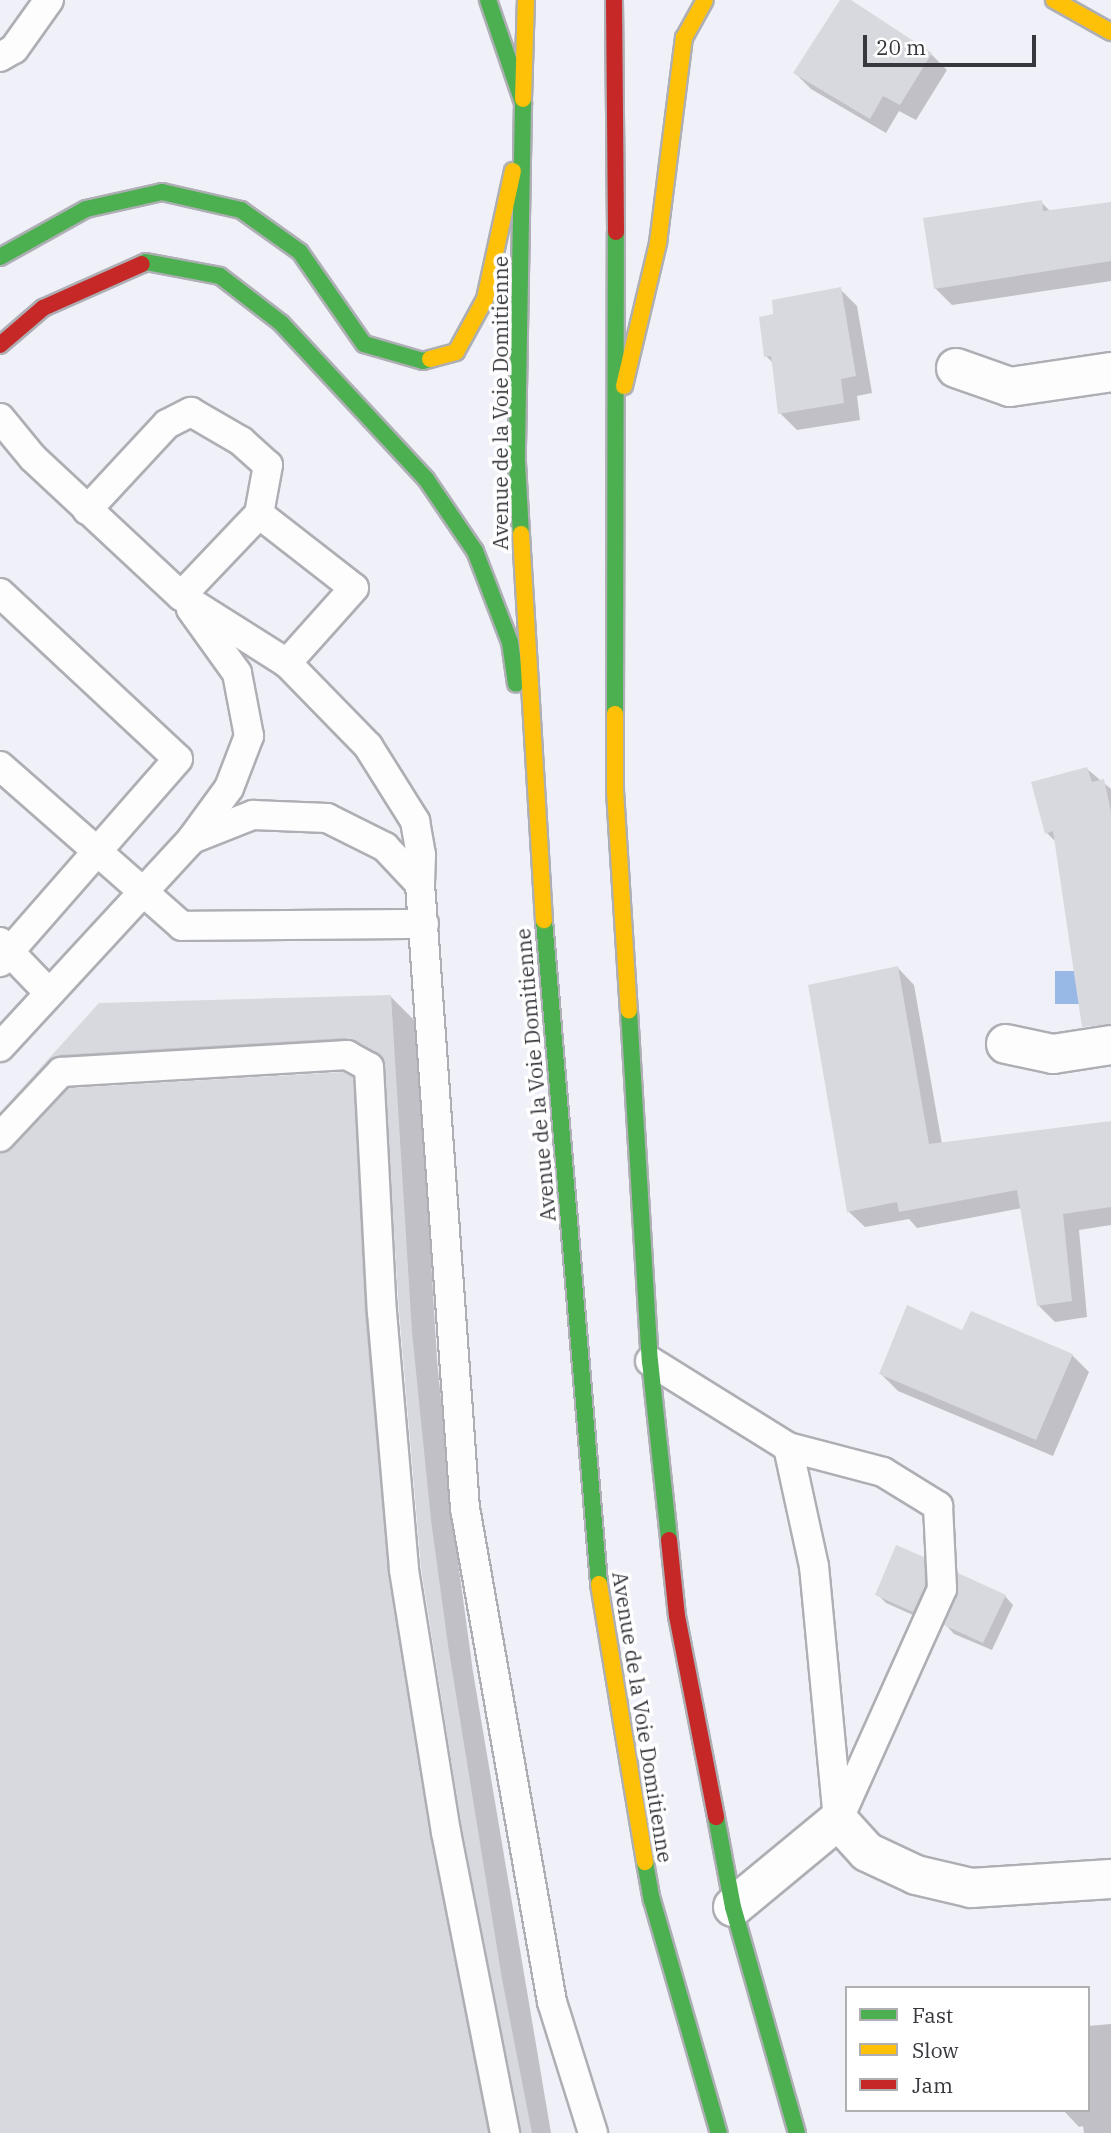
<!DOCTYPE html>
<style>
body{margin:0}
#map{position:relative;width:1111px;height:2133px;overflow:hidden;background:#f0f1f8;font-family:"IBM Plex Serif",serif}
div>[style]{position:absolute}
.water>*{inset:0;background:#98b8e6;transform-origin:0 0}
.shadow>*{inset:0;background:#0003}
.building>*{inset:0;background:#d8d9de}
.roads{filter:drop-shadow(2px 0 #aeafb4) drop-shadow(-2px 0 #aeafb4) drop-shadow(0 2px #aeafb4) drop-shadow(0 -2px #aeafb4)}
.lane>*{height:28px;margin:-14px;padding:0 14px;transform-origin:14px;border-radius:14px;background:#fdfdfe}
.street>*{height:38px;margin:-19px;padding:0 19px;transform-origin:19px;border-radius:19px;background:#fdfdfe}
.fast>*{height:16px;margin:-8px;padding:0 8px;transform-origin:8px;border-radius:8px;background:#4caf50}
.slow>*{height:16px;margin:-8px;padding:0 8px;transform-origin:8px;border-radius:8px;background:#ffc107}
.jam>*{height:16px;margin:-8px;padding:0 8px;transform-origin:8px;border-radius:8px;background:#c62828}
span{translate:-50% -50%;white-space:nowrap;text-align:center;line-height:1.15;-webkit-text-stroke:7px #fff;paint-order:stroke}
.street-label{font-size:21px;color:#37383d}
.legend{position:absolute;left:845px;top:1986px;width:245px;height:126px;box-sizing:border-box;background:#fff;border:2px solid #afafb1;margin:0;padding:9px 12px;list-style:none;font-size:21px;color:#37383d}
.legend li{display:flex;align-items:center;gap:14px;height:35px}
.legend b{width:35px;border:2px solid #afafb1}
.scale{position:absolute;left:863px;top:35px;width:173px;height:32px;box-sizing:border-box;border:4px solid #37383d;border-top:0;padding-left:9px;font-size:21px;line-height:24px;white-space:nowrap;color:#37383d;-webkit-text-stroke:5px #fff;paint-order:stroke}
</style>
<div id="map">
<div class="water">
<i style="left:1111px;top:971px;width:33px;height:56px;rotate:90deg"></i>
</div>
<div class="shadow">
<i style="clip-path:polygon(842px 0,848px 0,931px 54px,947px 70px,916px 120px,899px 111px,886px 133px,811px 89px,795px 73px)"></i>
<i style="clip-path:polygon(1041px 202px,1050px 211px,1111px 204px,1111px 281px,952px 305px,935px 288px)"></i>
<i style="clip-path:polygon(840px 289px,857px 306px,872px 393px,857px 396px,860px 420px,797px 430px,780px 413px,773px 363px,766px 356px,775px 316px)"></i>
<i style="clip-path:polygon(1087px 769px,1111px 789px,1111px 975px,1056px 842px,1047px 833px)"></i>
<i style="clip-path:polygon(898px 968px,914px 985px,942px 1144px,1111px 1122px,1111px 1225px,1079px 1230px,1087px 1317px,1055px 1322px,1038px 1305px,1022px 1208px,917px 1228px,909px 1219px,865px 1227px,848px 1211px)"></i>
<i style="clip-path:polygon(391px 997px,417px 1023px,437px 1360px,456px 1547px,473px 1672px,551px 2133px,523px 2133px,422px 1568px,386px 1069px,373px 1064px,87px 1081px,72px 1090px,352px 1079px,378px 1105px,413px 1600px,508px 2133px,0 2133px,0 1143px,9px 1152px,29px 1131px,6px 1108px,100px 1005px)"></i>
<i style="clip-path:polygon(963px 1332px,1072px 1355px,1089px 1372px,1053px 1456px,898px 1391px,881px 1374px)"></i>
<i style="clip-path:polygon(923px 1559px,932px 1568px,922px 1619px,886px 1603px,877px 1594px)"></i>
<i style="clip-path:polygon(1005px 1596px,1013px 1605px,992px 1650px,954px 1634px,946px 1625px)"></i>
<i style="clip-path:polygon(1111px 2024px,1111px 2133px,1084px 2133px,1083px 2126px,1079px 2127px,1063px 2110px,1088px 2110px,1088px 2026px)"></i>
</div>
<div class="building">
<i style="clip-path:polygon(840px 0,851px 0,932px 53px,900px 105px,883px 96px,870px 119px,793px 73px)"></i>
<i style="clip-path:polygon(1042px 200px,1043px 211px,1111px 202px,1111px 261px,934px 289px,923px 218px)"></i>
<i style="clip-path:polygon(841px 287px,856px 376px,841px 379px,844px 403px,778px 414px,771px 356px,764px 357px,759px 317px,773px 314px,772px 300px)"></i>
<i style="clip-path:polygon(1087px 767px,1092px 782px,1104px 779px,1111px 812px,1111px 1024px,1082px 1027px,1053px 831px,1045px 834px,1031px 782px)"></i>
<i style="clip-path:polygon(898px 966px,929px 1144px,1111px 1121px,1111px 1207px,1063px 1214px,1072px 1301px,1037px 1306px,1017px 1190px,899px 1212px,897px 1202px,847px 1212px,808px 985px)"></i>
<i style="clip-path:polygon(391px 995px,412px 1332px,431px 1520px,448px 1645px,502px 1979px,532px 2133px,521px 2133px,462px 1829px,421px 1568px,399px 1311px,383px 1059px,377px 1052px,346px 1038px,60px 1055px,49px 1061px,4px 1108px,99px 1003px)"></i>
<i style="clip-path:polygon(343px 1072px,353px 1077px,365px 1313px,388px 1573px,430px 1835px,488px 2133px,0 2133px,0 1153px,12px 1148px,69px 1088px)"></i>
<i style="clip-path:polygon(907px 1305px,962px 1330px,971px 1311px,1073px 1354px,1036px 1440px,879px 1374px)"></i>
<i style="clip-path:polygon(896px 1545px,924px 1557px,925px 1586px,913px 1612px,875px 1595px)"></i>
<i style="clip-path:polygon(958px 1573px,1006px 1595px,983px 1643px,944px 1625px,957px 1595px)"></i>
</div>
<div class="roads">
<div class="lane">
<i style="left:0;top:57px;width:16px;rotate:-30deg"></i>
<i style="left:14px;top:49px;width:60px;rotate:-54.5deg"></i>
<i style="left:0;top:418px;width:52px;rotate:50.5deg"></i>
<i style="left:33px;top:458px;width:202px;rotate:43deg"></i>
<i style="left:181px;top:596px;width:125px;rotate:32.3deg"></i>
<i style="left:287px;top:663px;width:116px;rotate:45.7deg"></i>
<i style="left:368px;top:746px;width:89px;rotate:57.9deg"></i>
<i style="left:415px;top:821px;width:35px;rotate:80deg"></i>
<i style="left:421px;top:855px;width:29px;rotate:92deg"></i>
<i style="left:420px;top:884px;width:626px;rotate:85.88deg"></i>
<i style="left:465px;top:1508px;width:502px;rotate:80.01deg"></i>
<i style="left:552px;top:2002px;width:137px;rotate:72.6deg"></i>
<i style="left:87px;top:510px;width:117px;rotate:-47.1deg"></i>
<i style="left:167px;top:424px;width:27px;rotate:-27deg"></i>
<i style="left:191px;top:412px;width:58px;rotate:30.1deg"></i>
<i style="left:241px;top:441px;width:36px;rotate:42deg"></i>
<i style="left:268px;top:465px;width:50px;rotate:100.4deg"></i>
<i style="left:259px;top:514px;width:113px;rotate:133.6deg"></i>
<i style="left:259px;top:514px;width:120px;rotate:37.9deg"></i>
<i style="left:354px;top:588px;width:101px;rotate:131.8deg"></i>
<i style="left:0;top:593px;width:243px;rotate:43deg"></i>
<i style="left:178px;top:759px;width:270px;rotate:131.2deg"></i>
<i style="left:0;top:766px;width:242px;rotate:41.3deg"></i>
<i style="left:182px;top:926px;width:242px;rotate:-0.5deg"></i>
<i style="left:192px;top:839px;width:66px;rotate:-21.5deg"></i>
<i style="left:253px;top:815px;width:74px;rotate:2.3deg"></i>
<i style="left:327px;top:818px;width:65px;rotate:26.6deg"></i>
<i style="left:385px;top:847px;width:51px;rotate:46.6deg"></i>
<i style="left:0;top:942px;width:71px;rotate:46.1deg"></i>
<i style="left:0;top:1047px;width:282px;rotate:-47.3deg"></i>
<i style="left:191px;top:840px;width:64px;rotate:-53.8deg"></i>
<i style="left:229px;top:788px;width:56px;rotate:-69deg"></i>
<i style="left:249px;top:736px;width:64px;rotate:-100.8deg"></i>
<i style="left:237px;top:673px;width:79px;rotate:-125.7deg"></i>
<i style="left:0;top:1137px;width:89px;rotate:-46.8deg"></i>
<i style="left:61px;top:1072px;width:287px;rotate:-3.4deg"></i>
<i style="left:347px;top:1055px;width:25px;rotate:29deg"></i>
<i style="left:369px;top:1067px;width:245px;rotate:87deg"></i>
<i style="left:382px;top:1312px;width:259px;rotate:85.1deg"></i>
<i style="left:404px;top:1570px;width:265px;rotate:80.9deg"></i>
<i style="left:446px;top:1832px;width:307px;rotate:78.9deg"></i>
<i style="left:650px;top:1361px;width:163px;rotate:31.9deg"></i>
<i style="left:788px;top:1447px;width:122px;rotate:77.7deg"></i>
<i style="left:814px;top:1566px;width:255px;rotate:84.6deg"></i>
<i style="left:788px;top:1447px;width:98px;rotate:14.7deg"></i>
<i style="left:883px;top:1472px;width:65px;rotate:31.7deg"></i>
<i style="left:938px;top:1506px;width:83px;rotate:87.2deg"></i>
<i style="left:942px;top:1589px;width:251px;rotate:114.2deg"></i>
</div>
<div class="street">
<i style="left:956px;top:368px;width:57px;rotate:19.4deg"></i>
<i style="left:1010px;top:387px;width:102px;rotate:-8.4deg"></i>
<i style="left:1006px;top:1044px;width:48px;rotate:12deg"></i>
<i style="left:1053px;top:1054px;width:59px;rotate:-8.8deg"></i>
<i style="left:733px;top:1907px;width:136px;rotate:-39.6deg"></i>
<i style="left:838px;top:1820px;width:43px;rotate:47.8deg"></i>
<i style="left:867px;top:1852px;width:54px;rotate:25.1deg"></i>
<i style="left:916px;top:1875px;width:57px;rotate:13.3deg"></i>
<i style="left:971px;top:1888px;width:140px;rotate:-3.7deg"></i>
</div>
<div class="fast">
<i style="left:488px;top:0;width:109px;rotate:71.2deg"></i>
<i style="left:523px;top:103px;width:360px;rotate:91deg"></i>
<i style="left:517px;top:463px;width:71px;rotate:86.8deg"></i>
<i style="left:0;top:257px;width:98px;rotate:-29.2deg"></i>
<i style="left:86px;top:209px;width:78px;rotate:-12.6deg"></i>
<i style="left:162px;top:192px;width:81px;rotate:12.8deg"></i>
<i style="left:241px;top:210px;width:72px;rotate:35.4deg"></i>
<i style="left:300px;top:252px;width:112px;rotate:55.2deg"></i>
<i style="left:364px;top:344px;width:61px;rotate:16.1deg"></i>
<i style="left:423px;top:361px;width:7px;rotate:-16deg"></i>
<i style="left:142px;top:264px;width:4px;rotate:-27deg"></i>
<i style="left:146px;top:262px;width:75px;rotate:10.7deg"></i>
<i style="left:220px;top:276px;width:77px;rotate:37.6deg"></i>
<i style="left:281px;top:323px;width:213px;rotate:47.1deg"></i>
<i style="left:426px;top:479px;width:87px;rotate:55.8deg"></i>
<i style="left:475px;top:551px;width:97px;rotate:69deg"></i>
<i style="left:510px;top:642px;width:42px;rotate:81.9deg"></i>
<i style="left:615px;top:714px;width:482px;rotate:-89.9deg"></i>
<i style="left:544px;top:920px;width:666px;rotate:85.26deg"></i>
<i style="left:629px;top:1011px;width:351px;rotate:86.6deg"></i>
<i style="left:650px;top:1361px;width:180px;rotate:83.9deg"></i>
<i style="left:716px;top:1817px;width:92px;rotate:79.3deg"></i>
<i style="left:733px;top:1907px;width:235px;rotate:74.2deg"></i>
<i style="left:645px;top:1862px;width:39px;rotate:80deg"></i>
<i style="left:652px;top:1900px;width:242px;rotate:74deg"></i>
</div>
<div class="slow">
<i style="left:1054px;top:0;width:65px;rotate:29.3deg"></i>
<i style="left:523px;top:99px;width:99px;rotate:-88.3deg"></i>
<i style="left:430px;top:359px;width:27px;rotate:-15deg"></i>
<i style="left:456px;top:352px;width:60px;rotate:-61.3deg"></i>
<i style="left:485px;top:299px;width:131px;rotate:-77.7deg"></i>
<i style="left:624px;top:386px;width:147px;rotate:-76.6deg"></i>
<i style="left:658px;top:243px;width:207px;rotate:-82.8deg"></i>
<i style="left:684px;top:38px;width:43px;rotate:-61.1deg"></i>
<i style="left:521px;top:534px;width:387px;rotate:86.6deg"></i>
<i style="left:615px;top:714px;width:77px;rotate:90deg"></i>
<i style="left:615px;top:791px;width:220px;rotate:86.4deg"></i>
<i style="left:599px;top:1584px;width:282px;rotate:80.6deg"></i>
</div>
<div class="jam">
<i style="left:614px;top:0;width:232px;rotate:89.5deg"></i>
<i style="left:0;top:345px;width:57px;rotate:-40.7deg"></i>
<i style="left:43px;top:308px;width:108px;rotate:-24deg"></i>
<i style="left:669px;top:1540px;width:76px;rotate:84deg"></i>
<i style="left:677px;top:1616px;width:205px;rotate:79deg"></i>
</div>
</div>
<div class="street-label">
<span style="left:500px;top:403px;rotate:-90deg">Avenue de la Voie Domitienne</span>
<span style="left:535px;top:1075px;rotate:-95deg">Avenue de la Voie Domitienne</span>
<span style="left:643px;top:1717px;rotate:81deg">Avenue de la Voie Domitienne</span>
</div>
<ul class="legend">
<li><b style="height:9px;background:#4caf50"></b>Fast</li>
<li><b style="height:9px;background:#ffc107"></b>Slow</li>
<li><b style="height:9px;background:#c62828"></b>Jam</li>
</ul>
<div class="scale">20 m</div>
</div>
